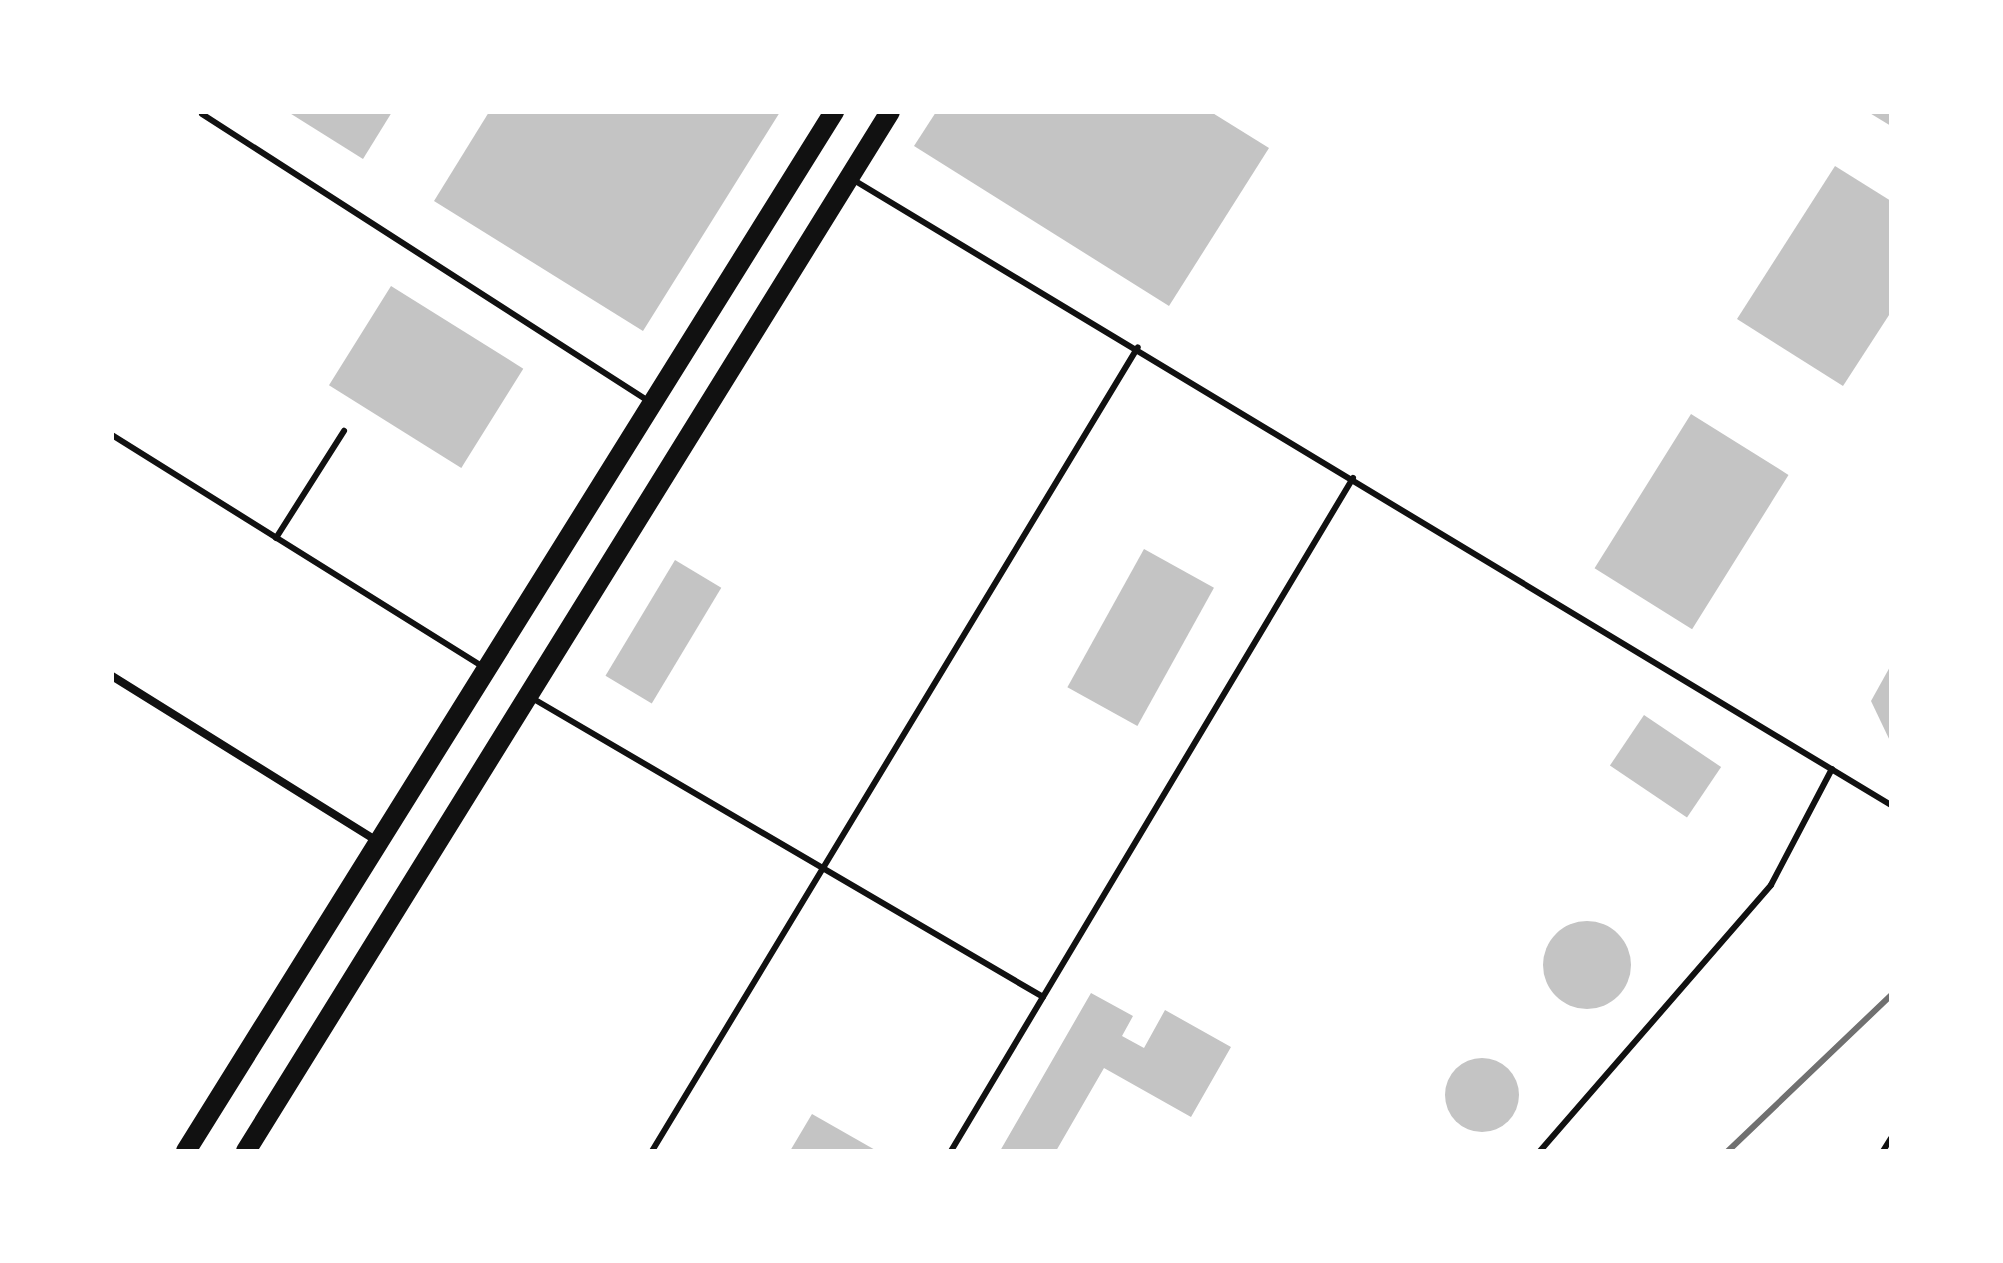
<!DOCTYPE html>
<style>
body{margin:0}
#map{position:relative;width:2003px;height:1263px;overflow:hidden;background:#fff;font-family:Raleway,sans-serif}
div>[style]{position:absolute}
.building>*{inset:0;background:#c4c4c4;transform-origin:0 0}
.round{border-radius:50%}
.service>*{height:6px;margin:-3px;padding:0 3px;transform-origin:3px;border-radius:3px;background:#111}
.minor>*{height:8px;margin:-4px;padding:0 4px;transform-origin:4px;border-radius:4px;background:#111}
.primary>*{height:20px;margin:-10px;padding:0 10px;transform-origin:10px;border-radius:10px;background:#111}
.rail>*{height:6px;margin:-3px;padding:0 3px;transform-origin:3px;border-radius:3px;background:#707070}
span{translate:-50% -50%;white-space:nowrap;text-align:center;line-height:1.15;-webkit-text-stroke:6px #fff;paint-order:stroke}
.frame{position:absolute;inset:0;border:114px solid #fff;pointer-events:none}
</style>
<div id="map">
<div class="building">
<i style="clip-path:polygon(288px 112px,392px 112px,363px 159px)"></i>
<i style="clip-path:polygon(489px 112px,780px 112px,643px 331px,434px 201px)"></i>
<i style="clip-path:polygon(936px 112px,1211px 112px,1269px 148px,1169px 306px,914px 146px)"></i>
<i style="clip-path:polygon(1868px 112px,1891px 112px,1891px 126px)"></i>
<i style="clip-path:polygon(1835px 166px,1891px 201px,1891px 312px,1843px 386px,1737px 319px)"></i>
<i style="left:391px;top:286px;width:156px;height:117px;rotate:32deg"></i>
<i style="left:1691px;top:414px;width:115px;height:182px;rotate:32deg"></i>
<i style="left:1144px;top:549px;width:80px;height:158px;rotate:29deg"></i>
<i style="left:675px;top:560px;width:54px;height:135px;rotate:31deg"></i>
<i style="clip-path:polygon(1891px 665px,1891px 743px,1871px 701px)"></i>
<i style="left:1644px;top:715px;width:93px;height:61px;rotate:34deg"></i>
<i class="round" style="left:1543px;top:921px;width:88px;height:88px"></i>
<i style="clip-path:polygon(1091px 993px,1133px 1016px,1122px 1036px,1144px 1048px,1165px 1010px,1231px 1047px,1191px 1117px,1104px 1068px,1056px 1151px,1000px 1151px)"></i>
<i class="round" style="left:1445px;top:1058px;width:74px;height:74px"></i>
<i style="clip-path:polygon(812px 1114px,877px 1151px,790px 1151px)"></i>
</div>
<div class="service">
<i style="left:202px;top:114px;width:533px;rotate:32.74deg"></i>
<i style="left:852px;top:179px;width:1213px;rotate:31.07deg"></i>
<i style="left:112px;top:435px;width:436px;rotate:32deg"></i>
<i style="left:276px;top:538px;width:127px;rotate:-57.6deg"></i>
<i style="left:532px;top:698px;width:592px;rotate:30.33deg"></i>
<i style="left:652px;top:1151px;width:939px;rotate:-58.85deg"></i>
<i style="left:951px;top:1151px;width:784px;rotate:-59.15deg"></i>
<i style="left:1540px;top:1151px;width:352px;rotate:-49deg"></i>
<i style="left:1771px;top:885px;width:131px;rotate:-62.3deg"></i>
<i style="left:1883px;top:1151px;width:15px;rotate:-58deg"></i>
</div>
<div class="minor">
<i style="left:112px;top:676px;width:312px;rotate:31.9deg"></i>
</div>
<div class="primary">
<i style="left:186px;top:1151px;width:1225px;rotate:-58.05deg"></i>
<i style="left:246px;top:1151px;width:1222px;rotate:-58.21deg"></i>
</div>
<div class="rail">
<i style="left:1728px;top:1151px;width:226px;rotate:-43.7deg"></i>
</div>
<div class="frame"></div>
</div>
